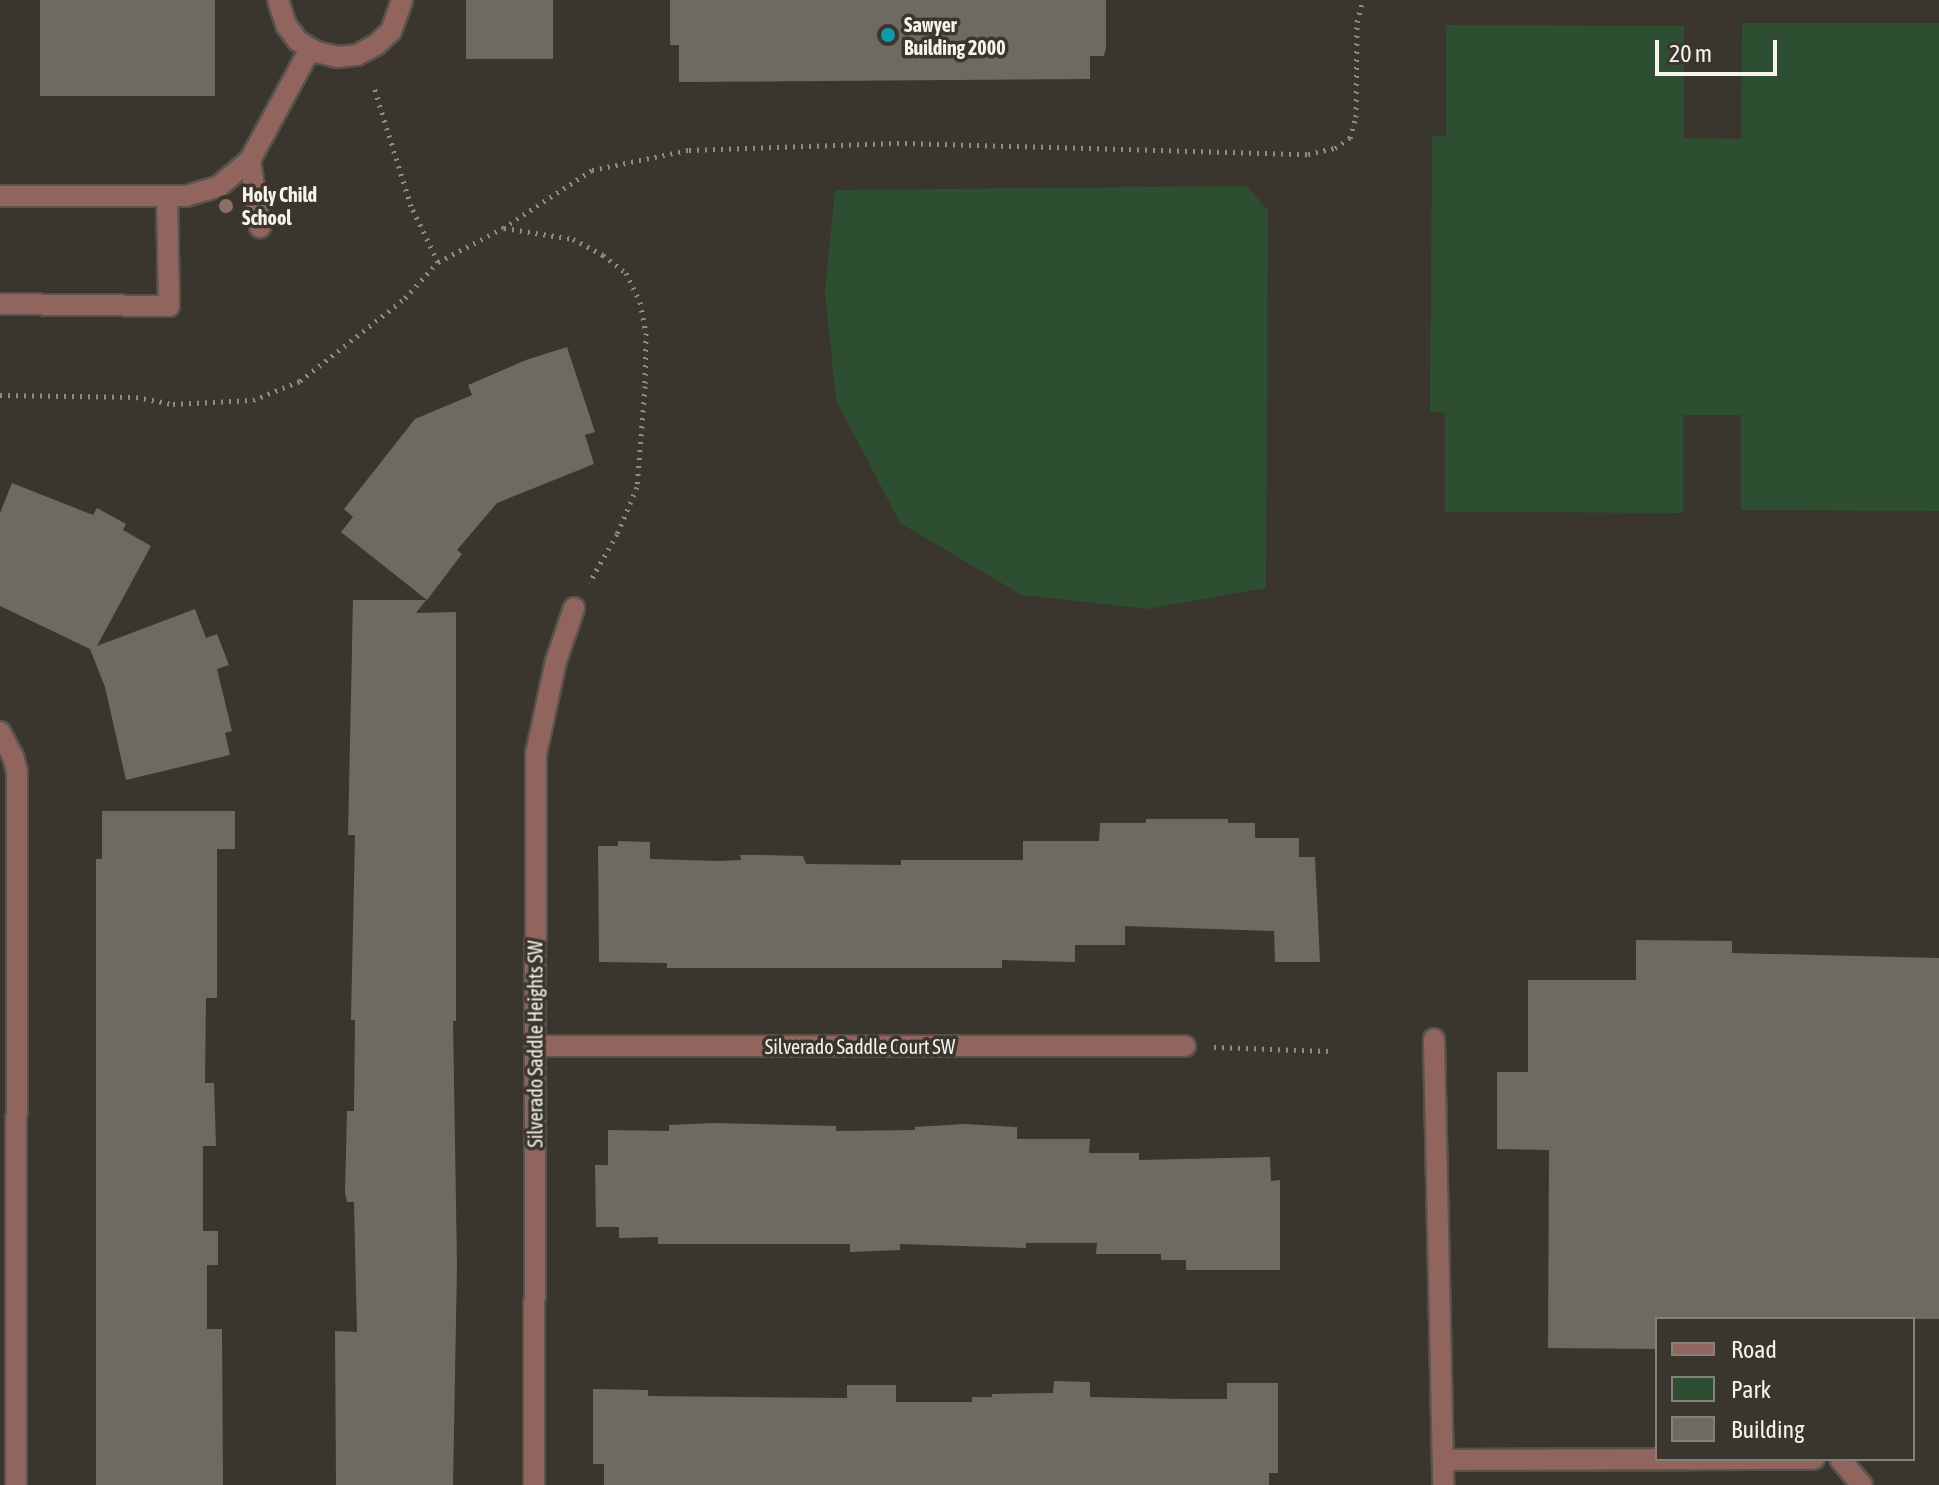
<!DOCTYPE html>
<style>
body{margin:0}
#map{position:relative;width:1939px;height:1485px;overflow:hidden;background:#3a352d;font-family:"Asap Condensed",sans-serif}
div>[style]{position:absolute}
.green>*{inset:0;background:#2e4e31}
.building>*{inset:0;background:#6f6a61;transform-origin:0 0}
.path>*{height:5px;margin-top:-2.5px;transform-origin:0;background:repeating-linear-gradient(90deg,#908c85 0 2px,transparent 0 8px)}
.roads{filter:drop-shadow(2px 0 #58534c) drop-shadow(-2px 0 #58534c) drop-shadow(0 2px #58534c) drop-shadow(0 -2px #58534c)}
.service>*{height:20px;margin:-10px;padding:0 10px;transform-origin:10px;border-radius:10px;background:#91655e}
.minor>*{height:20px;margin:-10px;padding:0 10px;transform-origin:10px;border-radius:10px;background:#91655e}
.dots>*{width:22px;height:22px;translate:-50% -50%;box-sizing:border-box;border:4px solid #3a352d;border-radius:50%}
span{translate:-50% -50%;white-space:nowrap;text-align:center;line-height:1.15;-webkit-text-stroke:7px #3a352d;paint-order:stroke}
.poi-label{font-size:20px;color:#f6f3ee;font-weight:700}
.left{translate:0 -50%;text-align:left}
.street-label{font-size:20px;color:#f6f3ee}
.legend{position:absolute;left:1655px;top:1317px;width:260px;height:144px;box-sizing:border-box;background:#3a352d;border:2px solid #85817a;margin:0;padding:10px 14px;list-style:none;font-size:24px;color:#f6f3ee}
.legend li{display:flex;align-items:center;gap:16px;height:40px}
.legend b{width:40px;border:2px solid #85817a}
.scale{position:absolute;left:1655px;top:40px;width:122px;height:36px;box-sizing:border-box;border:4px solid #f6f3ee;border-top:0;padding-left:10px;font-size:24px;line-height:28px;white-space:nowrap;color:#f6f3ee;-webkit-text-stroke:6px #3a352d;paint-order:stroke}
</style>
<div id="map">
<div class="green">
<i style="clip-path:polygon(1742px 23px,1939px 23px,1939px 511px,1741px 510px,1741px 415px,1683px 415px,1683px 513px,1445px 512px,1445px 413px,1430px 412px,1432px 136px,1446px 136px,1446px 25px,1684px 26px,1684px 138px,1741px 139px)"></i>
<i style="clip-path:polygon(1246px 186px,1268px 210px,1266px 588px,1147px 609px,1022px 595px,900px 523px,836px 400px,825px 292px,835px 190px)"></i>
</div>
<div class="building">
<i style="left:40px;top:0;width:175px;height:96px"></i>
<i style="left:466px;top:0;width:87px;height:59px"></i>
<i style="clip-path:polygon(670px 0,1106px 0,1106px 48px,1104px 56px,1090px 56px,1090px 79px,679px 82px,679px 45px,670px 45px)"></i>
<i style="clip-path:polygon(567px 347px,595px 432px,585px 435px,594px 464px,497px 503px,457px 550px,462px 554px,427px 600px,341px 532px,353px 517px,344px 509px,415px 419px,472px 395px,468px 385px,526px 360px)"></i>
<i style="clip-path:polygon(12px 483px,93px 515px,97px 508px,126px 524px,123px 530px,151px 546px,97px 646px,195px 609px,206px 638px,217px 634px,229px 665px,217px 669px,232px 731px,225px 733px,230px 755px,126px 780px,105px 687px,90px 649px,0 606px,0 513px)"></i>
<i style="clip-path:polygon(353px 600px,426px 600px,416px 613px,456px 612px,456px 1021px,453px 1021px,457px 1265px,453px 1485px,336px 1485px,335px 1331px,357px 1332px,354px 1202px,347px 1202px,345px 1193px,347px 1111px,354px 1111px,355px 1020px,351px 1020px,355px 835px,348px 835px)"></i>
<i style="clip-path:polygon(102px 811px,235px 811px,235px 849px,217px 849px,217px 998px,206px 998px,205px 1083px,214px 1083px,216px 1146px,203px 1146px,203px 1231px,218px 1231px,218px 1265px,207px 1265px,207px 1329px,222px 1329px,223px 1485px,96px 1485px,96px 859px,102px 859px)"></i>
<i style="clip-path:polygon(1146px 819px,1228px 819px,1228px 823px,1255px 823px,1255px 838px,1299px 838px,1299px 857px,1315px 857px,1320px 962px,1275px 962px,1274px 931px,1125px 926px,1125px 945px,1075px 945px,1075px 962px,1002px 960px,1002px 968px,667px 968px,667px 963px,599px 962px,598px 846px,618px 846px,618px 841px,650px 842px,650px 859px,720px 861px,741px 860px,740px 855px,759px 855px,803px 856px,806px 864px,901px 865px,901px 860px,1023px 860px,1023px 841px,1099px 841px,1100px 823px,1146px 823px)"></i>
<i style="clip-path:polygon(1636px 940px,1732px 941px,1732px 953px,1939px 958px,1939px 1319px,1657px 1319px,1657px 1349px,1548px 1348px,1549px 1150px,1497px 1149px,1497px 1072px,1528px 1072px,1528px 980px,1636px 980px)"></i>
<i style="clip-path:polygon(714px 1123px,836px 1126px,836px 1131px,915px 1130px,915px 1127px,964px 1124px,1017px 1127px,1017px 1139px,1090px 1139px,1089px 1153px,1139px 1153px,1139px 1160px,1270px 1157px,1271px 1181px,1280px 1180px,1280px 1270px,1186px 1270px,1186px 1260px,1161px 1260px,1161px 1254px,1096px 1254px,1097px 1243px,1026px 1243px,1026px 1248px,900px 1244px,900px 1250px,850px 1252px,850px 1244px,658px 1244px,658px 1237px,619px 1238px,619px 1227px,596px 1227px,595px 1165px,608px 1165px,608px 1130px,669px 1131px,669px 1125px)"></i>
<i style="clip-path:polygon(1054px 1381px,1090px 1382px,1090px 1397px,1185px 1399px,1227px 1399px,1227px 1383px,1278px 1383px,1278px 1473px,1269px 1473px,1269px 1485px,604px 1485px,604px 1464px,593px 1464px,593px 1389px,648px 1390px,648px 1396px,847px 1398px,847px 1385px,896px 1385px,896px 1402px,972px 1402px,972px 1397px,992px 1397px,992px 1394px,1053px 1393px)"></i>
</div>
<div class="path">
<i style="left:504px;top:228px;width:70px;rotate:9.1deg"></i>
<i style="left:573px;top:239px;width:34px;rotate:28deg"></i>
<i style="left:603px;top:255px;width:29px;rotate:38deg"></i>
<i style="left:626px;top:273px;width:32px;rotate:64deg"></i>
<i style="left:640px;top:302px;width:32px;rotate:79deg"></i>
<i style="left:646px;top:333px;width:53px;rotate:91.1deg"></i>
<i style="left:645px;top:386px;width:101px;rotate:94.5deg"></i>
<i style="left:637px;top:487px;width:51px;rotate:113.1deg"></i>
<i style="left:617px;top:534px;width:56px;rotate:119.7deg"></i>
<i style="left:438px;top:262px;width:73px;rotate:-27.6deg"></i>
<i style="left:503px;top:228px;width:106px;rotate:-33.1deg"></i>
<i style="left:592px;top:170px;width:99px;rotate:-11.7deg"></i>
<i style="left:689px;top:150px;width:216px;rotate:-1.9deg"></i>
<i style="left:905px;top:143px;width:403px;rotate:1.6deg"></i>
<i style="left:1308px;top:154px;width:28px;rotate:-13deg"></i>
<i style="left:1335px;top:148px;width:18px;rotate:-34deg"></i>
<i style="left:1350px;top:138px;width:22px;rotate:-74deg"></i>
<i style="left:1356px;top:117px;width:95px;rotate:-89.4deg"></i>
<i style="left:1357px;top:22px;width:23px;rotate:-75deg"></i>
<i style="left:0;top:395px;width:136px;rotate:0.8deg"></i>
<i style="left:136px;top:397px;width:38px;rotate:11deg"></i>
<i style="left:173px;top:404px;width:80px;rotate:-2.9deg"></i>
<i style="left:253px;top:400px;width:51px;rotate:-22deg"></i>
<i style="left:300px;top:381px;width:134px;rotate:-38.3deg"></i>
<i style="left:405px;top:298px;width:49px;rotate:-47.5deg"></i>
<i style="left:438px;top:262px;width:62px;rotate:-115.7deg"></i>
<i style="left:411px;top:206px;width:128px;rotate:-107.3deg"></i>
<i style="left:1214px;top:1047px;width:114px;rotate:2deg"></i>
</div>
<div class="roads">
<div class="service">
<i style="left:250px;top:160px;width:68px;rotate:81.5deg"></i>
<i style="left:0;top:196px;width:186px"></i>
<i style="left:186px;top:196px;width:33px;rotate:-16deg"></i>
<i style="left:218px;top:187px;width:42px;rotate:-40.2deg"></i>
<i style="left:250px;top:160px;width:126px;rotate:-61.6deg"></i>
<i style="left:0;top:304px;width:169px;rotate:0.7deg"></i>
<i style="left:169px;top:306px;width:110px;rotate:-91deg"></i>
<i style="left:1434px;top:1039px;width:446px;rotate:88.8deg"></i>
<i style="left:1840px;top:1459px;width:34px;rotate:50deg"></i>
<i style="left:1443px;top:1460px;width:371px;rotate:-0.2deg"></i>
</div>
<div class="minor">
<i style="left:278px;top:0;width:26px;rotate:72deg"></i>
<i style="left:286px;top:25px;width:20px;rotate:53deg"></i>
<i style="left:298px;top:41px;width:21px;rotate:31deg"></i>
<i style="left:316px;top:52px;width:22px;rotate:13deg"></i>
<i style="left:337px;top:57px;width:20px;rotate:-6deg"></i>
<i style="left:357px;top:55px;width:21px;rotate:-28deg"></i>
<i style="left:376px;top:45px;width:21px;rotate:-43deg"></i>
<i style="left:391px;top:31px;width:33px;rotate:-70deg"></i>
<i style="left:0;top:732px;width:27px;rotate:62deg"></i>
<i style="left:13px;top:756px;width:16px;rotate:76deg"></i>
<i style="left:17px;top:772px;width:713px;rotate:90.08deg"></i>
<i style="left:535px;top:1046px;width:650px"></i>
<i style="left:534px;top:1485px;width:731px;rotate:-89.84deg"></i>
<i style="left:536px;top:754px;width:95px;rotate:-77.9deg"></i>
<i style="left:556px;top:661px;width:56px;rotate:-71.2deg"></i>
</div>
</div>
<div class="dots">
<i style="left:888px;top:35px;background:#0f9aa8"></i>
<i style="left:226px;top:206px;background:#8d6e63"></i>
</div>
<div class="poi-label">
<span class="left" style="left:904px;top:36px">Sawyer<br>Building 2000</span>
<span class="left" style="left:242px;top:206px">Holy Child<br>School</span>
</div>
<div class="street-label">
<span style="left:535px;top:1044px;rotate:-90deg">Silverado Saddle Heights SW</span>
<span style="left:860px;top:1046px">Silverado Saddle Court SW</span>
</div>
<ul class="legend">
<li><b style="height:10px;background:#91655e"></b>Road</li>
<li><b style="height:22px;background:#2e4e31"></b>Park</li>
<li><b style="height:22px;background:#6f6a61"></b>Building</li>
</ul>
<div class="scale">20 m</div>
</div>
